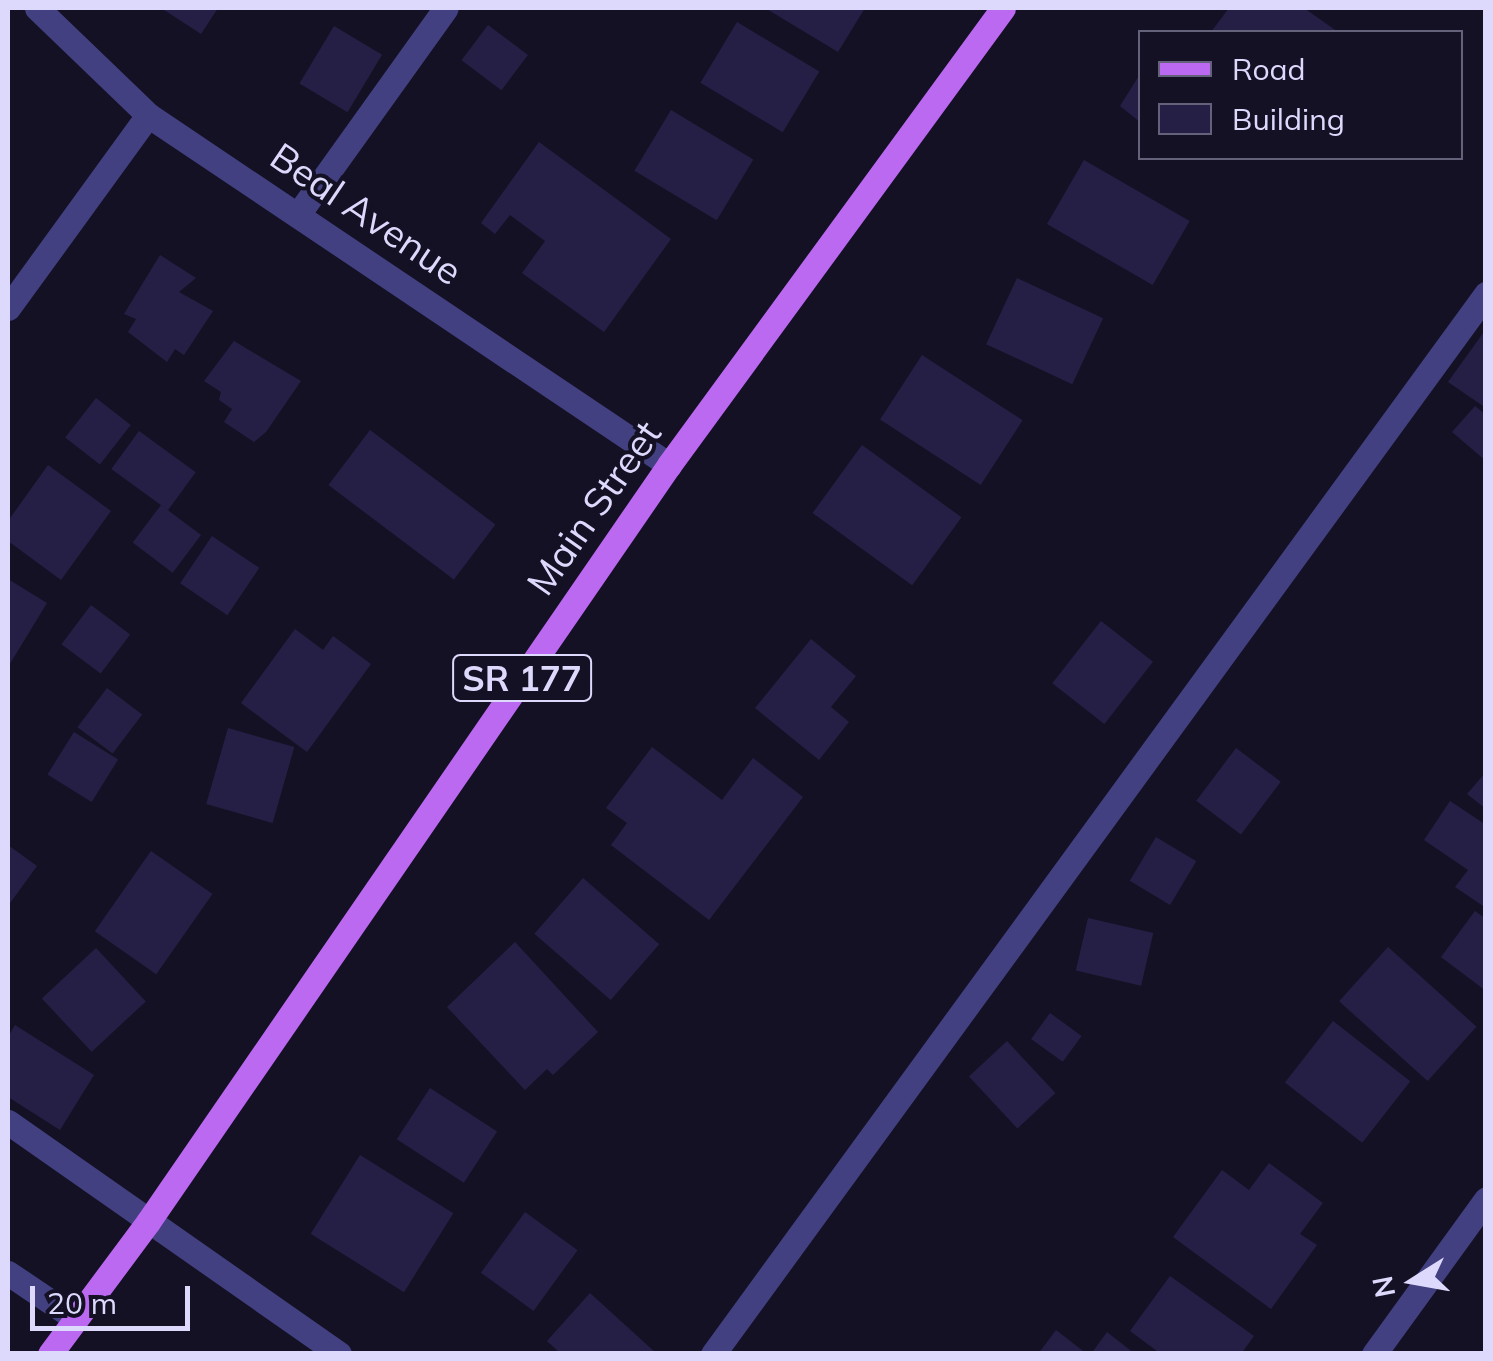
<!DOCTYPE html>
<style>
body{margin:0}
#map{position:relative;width:1493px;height:1361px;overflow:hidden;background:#141125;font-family:Mulish,sans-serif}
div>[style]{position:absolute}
.building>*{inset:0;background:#261f45;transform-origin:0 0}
.lane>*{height:25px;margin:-12.5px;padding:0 12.5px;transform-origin:12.5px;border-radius:12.5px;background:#424080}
.street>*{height:25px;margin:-12.5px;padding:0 12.5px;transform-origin:12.5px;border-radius:12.5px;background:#424080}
.primary>*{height:25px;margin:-12.5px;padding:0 12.5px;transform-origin:12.5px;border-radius:12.5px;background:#bc69f2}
span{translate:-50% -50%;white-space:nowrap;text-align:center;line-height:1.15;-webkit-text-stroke:8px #141125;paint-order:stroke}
.shield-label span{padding:2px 8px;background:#141125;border:2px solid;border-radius:8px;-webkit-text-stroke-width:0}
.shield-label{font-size:35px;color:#dcd9fc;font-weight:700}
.street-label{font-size:38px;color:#dcd9fc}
.frame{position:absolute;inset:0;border:10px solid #dcd9fc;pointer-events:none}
.legend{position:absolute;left:1138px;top:30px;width:325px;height:130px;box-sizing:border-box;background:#141125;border:2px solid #64617b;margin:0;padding:12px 18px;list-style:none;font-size:30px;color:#dcd9fc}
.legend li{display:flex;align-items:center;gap:20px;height:50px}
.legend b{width:50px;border:2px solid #64617b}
.north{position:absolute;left:1363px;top:1231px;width:100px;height:100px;-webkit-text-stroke:8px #141125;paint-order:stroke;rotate:259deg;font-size:28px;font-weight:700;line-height:40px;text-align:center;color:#dcd9fc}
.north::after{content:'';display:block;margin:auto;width:35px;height:45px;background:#dcd9fc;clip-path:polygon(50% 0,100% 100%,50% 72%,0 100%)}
.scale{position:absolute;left:30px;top:1286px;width:160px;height:45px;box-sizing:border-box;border:5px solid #dcd9fc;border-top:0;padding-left:12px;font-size:30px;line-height:35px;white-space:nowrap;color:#dcd9fc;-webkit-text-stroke:8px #141125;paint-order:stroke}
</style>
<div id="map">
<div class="building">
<i style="clip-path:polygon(161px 8px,218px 8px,201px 34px)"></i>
<i style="clip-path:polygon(765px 8px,865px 8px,838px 52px)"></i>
<i style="clip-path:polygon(1229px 8px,1304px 8px,1338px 32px,1211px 32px)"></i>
<i style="left:737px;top:22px;width:96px;height:71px;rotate:31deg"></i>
<i style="left:488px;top:25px;width:50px;height:44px;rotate:37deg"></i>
<i style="left:334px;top:26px;width:56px;height:67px;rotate:31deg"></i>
<i style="clip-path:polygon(1140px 74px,1140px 122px,1120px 106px)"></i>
<i style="left:671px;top:110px;width:96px;height:71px;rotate:31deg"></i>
<i style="clip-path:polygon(539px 142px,671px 239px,604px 332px,522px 273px,545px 241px,510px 215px,495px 234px,481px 223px)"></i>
<i style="left:1084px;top:160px;width:122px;height:74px;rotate:30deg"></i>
<i style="clip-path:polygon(160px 255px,196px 278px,179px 292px,213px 311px,184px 355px,175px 349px,167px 362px,128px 332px,136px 319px,124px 314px)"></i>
<i style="left:1017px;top:278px;width:95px;height:73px;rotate:25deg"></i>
<i style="clip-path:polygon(1486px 329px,1486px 408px,1448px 382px)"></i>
<i style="clip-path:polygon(234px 341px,301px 381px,266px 432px,254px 442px,224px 422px,232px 409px,219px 400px,221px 392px,204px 381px)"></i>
<i style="left:922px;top:355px;width:120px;height:77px;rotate:33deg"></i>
<i style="left:96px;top:398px;width:44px;height:50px;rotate:38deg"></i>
<i style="clip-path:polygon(1475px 406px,1486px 415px,1486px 461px,1452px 432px)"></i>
<i style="left:370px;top:430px;width:157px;height:69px;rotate:37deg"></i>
<i style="left:139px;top:431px;width:70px;height:47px;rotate:36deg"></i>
<i style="left:862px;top:445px;width:123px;height:84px;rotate:36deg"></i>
<i style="clip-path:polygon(48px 465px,111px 511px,61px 580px,8px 541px,8px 521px)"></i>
<i style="left:161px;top:505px;width:50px;height:47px;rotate:37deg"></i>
<i style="left:212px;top:536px;width:57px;height:57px;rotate:34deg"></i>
<i style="clip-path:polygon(8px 579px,47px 603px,8px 667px)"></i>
<i style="left:91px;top:605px;width:49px;height:49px;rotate:37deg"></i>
<i style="left:1101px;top:621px;width:66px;height:79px;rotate:38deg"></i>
<i style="clip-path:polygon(295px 629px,323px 650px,333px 636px,371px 664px,307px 752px,241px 703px)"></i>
<i style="clip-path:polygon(811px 639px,856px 676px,831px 707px,849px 722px,819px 760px,755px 708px)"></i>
<i style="left:107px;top:688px;width:44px;height:49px;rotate:37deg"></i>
<i style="left:228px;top:728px;width:69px;height:79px;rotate:16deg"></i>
<i style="left:74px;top:732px;width:52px;height:50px;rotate:32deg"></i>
<i style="clip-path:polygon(652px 747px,722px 800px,753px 758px,803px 797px,709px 920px,611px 845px,627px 823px,606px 808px)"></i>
<i style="left:1236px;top:748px;width:56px;height:66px;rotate:37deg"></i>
<i style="clip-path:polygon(1486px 772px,1486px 809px,1467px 794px)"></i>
<i style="clip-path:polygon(1450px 801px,1486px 825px,1486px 908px,1455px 887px,1468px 870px,1424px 840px)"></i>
<i style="left:1156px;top:837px;width:47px;height:51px;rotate:31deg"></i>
<i style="clip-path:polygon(8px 845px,37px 866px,8px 906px)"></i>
<i style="left:151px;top:851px;width:75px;height:98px;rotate:35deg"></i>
<i style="left:583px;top:878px;width:101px;height:74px;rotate:41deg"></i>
<i style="clip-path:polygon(1475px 911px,1486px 919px,1486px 991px,1441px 957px)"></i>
<i style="left:1088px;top:918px;width:67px;height:54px;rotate:13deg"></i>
<i style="clip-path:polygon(515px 942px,598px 1032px,553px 1075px,547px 1069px,525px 1090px,447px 1007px)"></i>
<i style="left:1388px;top:947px;width:119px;height:73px;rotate:42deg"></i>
<i style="left:96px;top:948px;width:73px;height:74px;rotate:47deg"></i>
<i style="left:1050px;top:1013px;width:39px;height:32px;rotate:36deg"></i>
<i style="left:1333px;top:1021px;width:98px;height:78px;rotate:38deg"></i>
<i style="clip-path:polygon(15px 1025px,94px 1075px,60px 1130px,8px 1097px,8px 1037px)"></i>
<i style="left:1007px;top:1041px;width:71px;height:52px;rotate:47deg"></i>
<i style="left:430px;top:1088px;width:80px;height:61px;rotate:33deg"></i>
<i style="left:360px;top:1155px;width:110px;height:93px;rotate:32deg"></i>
<i style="clip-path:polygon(1269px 1163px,1323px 1203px,1300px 1234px,1317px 1245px,1271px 1309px,1173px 1237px,1222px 1170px,1249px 1190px)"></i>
<i style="left:525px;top:1212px;width:65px;height:75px;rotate:36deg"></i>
<i style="clip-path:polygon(1170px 1276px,1254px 1336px,1241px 1354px,1161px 1354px,1130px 1331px)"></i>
<i style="clip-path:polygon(590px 1293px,657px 1354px,561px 1354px,547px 1341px)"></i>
<i style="clip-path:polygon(1056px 1330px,1087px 1354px,1038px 1354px)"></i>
<i style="clip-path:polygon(1107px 1332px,1135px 1354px,1091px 1354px)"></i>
</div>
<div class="lane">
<i style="left:299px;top:213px;width:252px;rotate:-54.4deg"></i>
<i style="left:8px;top:1273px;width:82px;rotate:34.1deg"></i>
<i style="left:713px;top:1354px;width:1312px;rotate:-53.9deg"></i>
</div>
<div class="street">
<i style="left:37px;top:8px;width:154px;rotate:43.9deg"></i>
<i style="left:148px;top:115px;width:628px;rotate:33.89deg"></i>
<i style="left:8px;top:308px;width:238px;rotate:-54deg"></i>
<i style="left:8px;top:1122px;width:404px;rotate:35deg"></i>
<i style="left:1374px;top:1354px;width:191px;rotate:-54.1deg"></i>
</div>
<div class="primary">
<i style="left:50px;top:1354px;width:164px;rotate:-53.4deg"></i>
<i style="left:148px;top:1222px;width:919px;rotate:-55.46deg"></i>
<i style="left:669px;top:465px;width:566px;rotate:-53.84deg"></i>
</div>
<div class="shield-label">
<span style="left:522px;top:678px">SR 177</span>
</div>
<div class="street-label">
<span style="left:366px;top:214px;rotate:34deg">Beal Avenue</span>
<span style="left:594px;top:508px;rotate:-55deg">Main Street</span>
</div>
<div class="frame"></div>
<ul class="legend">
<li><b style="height:12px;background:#bc69f2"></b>Road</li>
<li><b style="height:28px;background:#261f45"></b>Building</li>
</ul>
<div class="north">N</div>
<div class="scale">20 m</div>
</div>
